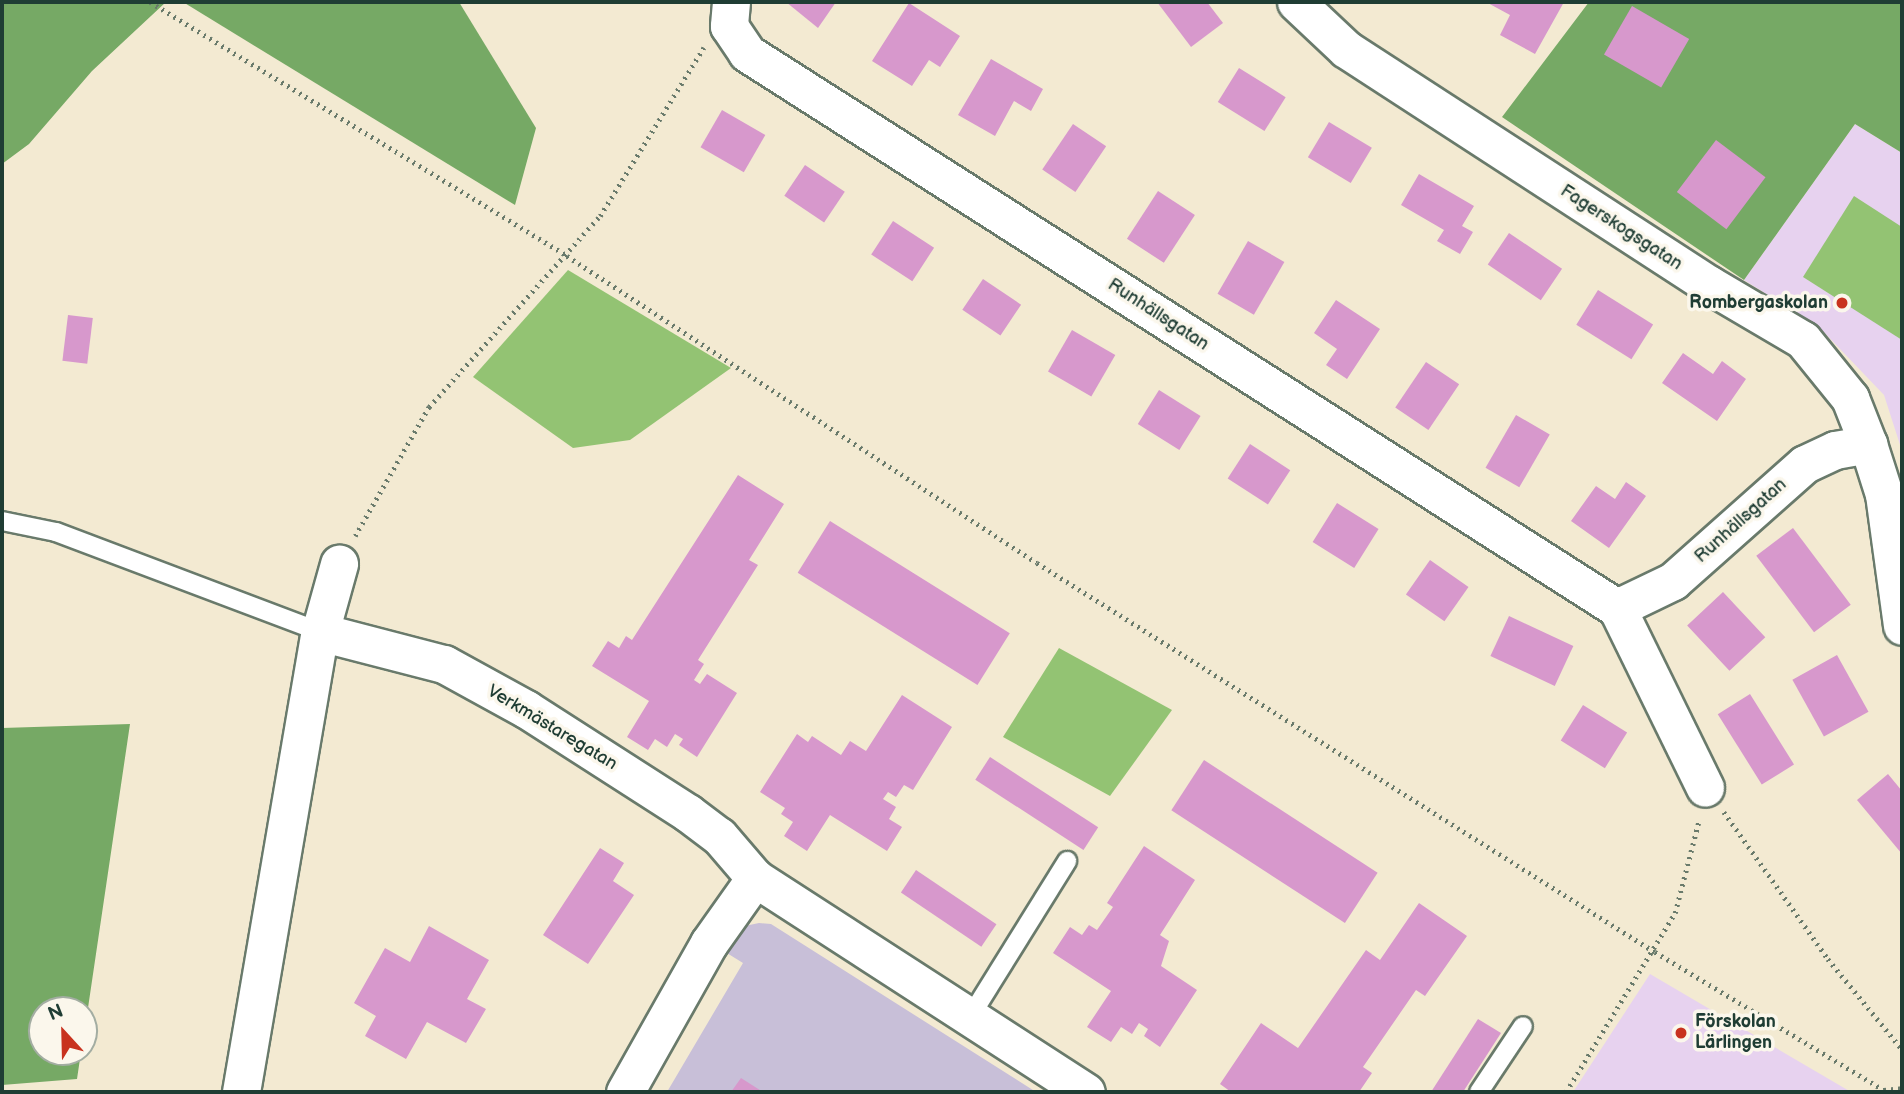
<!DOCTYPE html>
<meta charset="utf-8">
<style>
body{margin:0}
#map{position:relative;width:1904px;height:1094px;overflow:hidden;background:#f3ead2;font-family:"Balsamiq Sans",sans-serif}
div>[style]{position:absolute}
.built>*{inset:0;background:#e7d2ef}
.industrial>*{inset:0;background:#c8bfd8}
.green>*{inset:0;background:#93c373}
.forest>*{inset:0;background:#76a965}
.building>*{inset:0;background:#d798cc;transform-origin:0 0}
.path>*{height:4.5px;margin-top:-2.25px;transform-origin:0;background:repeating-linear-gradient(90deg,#697a6b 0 2px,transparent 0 7px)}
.roads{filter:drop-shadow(2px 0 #697a6b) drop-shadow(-2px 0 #697a6b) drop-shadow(0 2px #697a6b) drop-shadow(0 -2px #697a6b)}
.service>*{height:18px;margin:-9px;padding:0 9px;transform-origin:9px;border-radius:9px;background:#fff}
.minor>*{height:37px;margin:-18.5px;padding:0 18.5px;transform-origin:18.5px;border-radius:18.5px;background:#fff}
.dots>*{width:19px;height:19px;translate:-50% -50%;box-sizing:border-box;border:4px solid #fbf7ec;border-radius:50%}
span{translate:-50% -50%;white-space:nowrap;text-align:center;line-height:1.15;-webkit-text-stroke:7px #fbf7ec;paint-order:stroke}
.street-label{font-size:18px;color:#1f3d34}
.poi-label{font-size:18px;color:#1f3d34;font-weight:700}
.right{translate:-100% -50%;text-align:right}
.left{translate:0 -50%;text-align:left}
.frame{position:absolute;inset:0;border:4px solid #1f3d34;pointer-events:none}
.north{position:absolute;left:28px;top:996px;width:70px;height:70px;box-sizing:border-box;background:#fbf7ec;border:2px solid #a3ada2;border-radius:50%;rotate:338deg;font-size:19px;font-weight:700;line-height:28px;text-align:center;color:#1f3d34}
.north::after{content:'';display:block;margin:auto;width:24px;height:32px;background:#c8321e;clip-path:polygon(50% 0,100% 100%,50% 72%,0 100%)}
</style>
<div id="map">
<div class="built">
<i style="clip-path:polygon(1855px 124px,1902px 153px,1902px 451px,1884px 395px,1819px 327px,1744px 280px)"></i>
<i style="clip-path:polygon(1650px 974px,1851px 1092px,1573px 1092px)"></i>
</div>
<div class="industrial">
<i style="clip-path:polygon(759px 923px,771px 924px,1036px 1092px,667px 1092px,743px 963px,722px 950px,740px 927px)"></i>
</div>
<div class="green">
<i style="clip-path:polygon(1854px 196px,1902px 227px,1902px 340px,1803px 277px)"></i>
<i style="clip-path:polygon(568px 270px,731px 368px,630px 440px,573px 448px,473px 377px)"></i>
<i style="clip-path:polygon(1059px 648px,1172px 710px,1110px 796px,1003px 737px)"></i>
</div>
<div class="forest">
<i style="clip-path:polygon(2px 2px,166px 2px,92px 71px,29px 144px,2px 164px)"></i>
<i style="clip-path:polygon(183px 2px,459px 2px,536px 128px,515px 205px)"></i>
<i style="clip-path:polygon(1589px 2px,1902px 3px,1902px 153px,1855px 124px,1744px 280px,1502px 117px)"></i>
<i style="clip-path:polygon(130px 724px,84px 1035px,84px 1010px,42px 1010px,42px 1052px,81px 1052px,77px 1079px,2px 1085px,2px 728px)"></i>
</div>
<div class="building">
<i style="clip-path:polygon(786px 2px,836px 2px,818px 28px)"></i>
<i style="clip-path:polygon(1157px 2px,1207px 2px,1223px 23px,1191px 47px)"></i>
<i style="clip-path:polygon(1486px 2px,1564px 2px,1535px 54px,1500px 35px,1510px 15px)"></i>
<i style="clip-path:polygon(909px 3px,960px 36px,940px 67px,929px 60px,912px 86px,872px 61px)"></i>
<i style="left:1632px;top:6px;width:66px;height:56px;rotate:30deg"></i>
<i style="clip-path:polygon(991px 59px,1043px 89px,1031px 111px,1014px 101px,995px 136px,958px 115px)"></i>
<i style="left:1239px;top:68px;width:55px;height:40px;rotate:32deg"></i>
<i style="left:722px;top:110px;width:50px;height:43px;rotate:30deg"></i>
<i style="left:1329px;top:122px;width:50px;height:41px;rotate:31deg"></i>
<i style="left:1073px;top:124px;width:40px;height:55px;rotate:34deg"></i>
<i style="left:1716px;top:140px;width:62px;height:65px;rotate:37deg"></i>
<i style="left:805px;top:165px;width:48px;height:37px;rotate:34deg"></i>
<i style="clip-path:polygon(1419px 174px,1474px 206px,1462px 226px,1473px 232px,1460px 254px,1437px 241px,1444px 230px,1401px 205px)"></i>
<i style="left:1158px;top:191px;width:44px;height:57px;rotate:33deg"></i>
<i style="left:893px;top:221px;width:49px;height:40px;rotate:33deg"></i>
<i style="left:1509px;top:233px;width:64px;height:38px;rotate:34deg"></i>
<i style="left:1248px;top:241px;width:42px;height:61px;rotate:30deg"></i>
<i style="left:983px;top:279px;width:46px;height:37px;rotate:34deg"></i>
<i style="left:1598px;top:290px;width:65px;height:41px;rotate:32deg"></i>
<i style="clip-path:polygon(1336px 300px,1380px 329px,1347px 379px,1326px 365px,1337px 349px,1314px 333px)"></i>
<i style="left:68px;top:315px;width:25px;height:46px;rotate:7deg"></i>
<i style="left:1072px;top:330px;width:50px;height:48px;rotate:30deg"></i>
<i style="clip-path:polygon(1683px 353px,1713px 374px,1722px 361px,1746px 379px,1717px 421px,1662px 383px)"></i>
<i style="left:1426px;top:362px;width:40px;height:55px;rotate:34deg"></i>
<i style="left:1159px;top:390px;width:49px;height:40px;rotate:32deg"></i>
<i style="left:1516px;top:415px;width:39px;height:61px;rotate:30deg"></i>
<i style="left:1250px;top:444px;width:48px;height:41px;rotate:33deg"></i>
<i style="clip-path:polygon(738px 475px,784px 504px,749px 560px,758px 565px,698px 660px,704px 664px,694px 680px,700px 684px,707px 674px,737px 693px,697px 757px,679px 745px,683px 739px,675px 734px,667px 747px,655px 739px,648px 750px,627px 737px,649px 701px,592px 666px,608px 641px,619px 648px,626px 636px,632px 640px)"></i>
<i style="clip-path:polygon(1626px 482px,1646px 496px,1609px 548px,1571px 521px,1596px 486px,1615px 499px)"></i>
<i style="left:1337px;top:503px;width:49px;height:46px;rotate:32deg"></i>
<i style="left:830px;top:521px;width:212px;height:61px;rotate:32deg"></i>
<i style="left:1793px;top:528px;width:96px;height:46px;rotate:53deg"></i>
<i style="left:1430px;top:560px;width:47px;height:42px;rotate:35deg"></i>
<i style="left:1723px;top:592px;width:62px;height:49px;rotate:47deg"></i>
<i style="left:1509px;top:616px;width:71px;height:44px;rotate:25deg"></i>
<i style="left:1837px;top:655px;width:65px;height:51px;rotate:61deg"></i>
<i style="left:1750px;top:694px;width:83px;height:38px;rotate:58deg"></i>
<i style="clip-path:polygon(902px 695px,952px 727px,913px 790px,904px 785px,896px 797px,888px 792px,883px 799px,896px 807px,889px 819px,902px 827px,887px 851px,830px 815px,807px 851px,784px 836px,793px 822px,781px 814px,785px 808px,760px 792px,797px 734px,808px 742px,812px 736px,841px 755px,850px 741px,866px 751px)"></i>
<i style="left:1583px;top:705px;width:52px;height:42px;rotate:32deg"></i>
<i style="left:990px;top:757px;width:129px;height:27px;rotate:33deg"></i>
<i style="left:1204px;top:760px;width:207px;height:60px;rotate:33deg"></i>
<i style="clip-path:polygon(1888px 774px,1902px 791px,1902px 854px,1857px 800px)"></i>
<i style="clip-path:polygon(1144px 846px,1195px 880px,1160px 935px,1169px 941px,1161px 966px,1197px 990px,1160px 1047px,1144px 1036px,1148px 1029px,1139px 1023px,1132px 1034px,1121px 1027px,1111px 1042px,1087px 1027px,1111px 991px,1053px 953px,1070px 927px,1082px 935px,1089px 925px,1097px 930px,1113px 907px,1107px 903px)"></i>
<i style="clip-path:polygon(600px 848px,624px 863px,613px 881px,634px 895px,588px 964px,543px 935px)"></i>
<i style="left:916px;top:870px;width:97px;height:27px;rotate:34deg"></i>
<i style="clip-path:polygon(1419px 903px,1467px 936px,1425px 996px,1416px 990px,1363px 1067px,1372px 1073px,1359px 1092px,1231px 1092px,1220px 1084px,1261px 1023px,1298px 1048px,1366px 950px,1380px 960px)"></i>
<i style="clip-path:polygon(429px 926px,489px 960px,467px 999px,486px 1009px,466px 1043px,427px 1022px,406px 1059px,365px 1036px,376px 1016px,354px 1003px,385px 948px,410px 962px)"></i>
<i style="clip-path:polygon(1478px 1019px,1501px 1033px,1463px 1092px,1431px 1092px)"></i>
<i style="clip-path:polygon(741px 1078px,763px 1092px,731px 1092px)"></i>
</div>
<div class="path">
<i style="left:150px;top:2px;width:488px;rotate:31.3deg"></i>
<i style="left:567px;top:256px;width:561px;rotate:33.15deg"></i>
<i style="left:1037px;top:563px;width:730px;rotate:32.19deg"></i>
<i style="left:1655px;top:952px;width:267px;rotate:31.1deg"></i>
<i style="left:1884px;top:1090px;width:18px;rotate:-6deg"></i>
<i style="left:355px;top:536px;width:149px;rotate:-60.2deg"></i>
<i style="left:429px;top:407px;width:256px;rotate:-48.2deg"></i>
<i style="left:600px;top:216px;width:198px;rotate:-58.4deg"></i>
<i style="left:1724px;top:812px;width:180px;rotate:54.7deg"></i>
<i style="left:1828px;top:959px;width:117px;rotate:50.6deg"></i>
<i style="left:1566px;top:1092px;width:210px;rotate:-58.7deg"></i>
<i style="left:1675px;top:913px;width:96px;rotate:-75.5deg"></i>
</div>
<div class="roads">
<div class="service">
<i style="left:2px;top:521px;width:55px;rotate:11.5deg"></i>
<i style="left:56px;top:532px;width:282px;rotate:20.7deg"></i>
<i style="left:970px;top:1017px;width:184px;rotate:-58.1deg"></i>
<i style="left:1479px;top:1092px;width:79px;rotate:-56.3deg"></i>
</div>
<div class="minor">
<i style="left:731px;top:2px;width:24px;rotate:95deg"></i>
<i style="left:729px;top:26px;width:32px;rotate:56deg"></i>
<i style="left:747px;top:53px;width:1032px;rotate:32.54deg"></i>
<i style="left:1617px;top:608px;width:62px;rotate:-25.7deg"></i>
<i style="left:1673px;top:581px;width:176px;rotate:-41.6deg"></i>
<i style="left:1805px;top:464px;width:33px;rotate:-25deg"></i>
<i style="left:1835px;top:450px;width:34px;rotate:-10deg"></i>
<i style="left:1296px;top:2px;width:69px;rotate:43.2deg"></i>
<i style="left:1346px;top:49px;width:432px;rotate:33deg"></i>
<i style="left:1708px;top:284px;width:110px;rotate:30.5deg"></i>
<i style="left:1803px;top:340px;width:75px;rotate:51deg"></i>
<i style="left:1850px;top:398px;width:49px;rotate:68.6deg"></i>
<i style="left:1868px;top:444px;width:52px;rotate:72.3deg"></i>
<i style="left:1884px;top:494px;width:133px;rotate:82.2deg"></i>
<i style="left:1617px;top:608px;width:200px;rotate:63.9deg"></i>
<i style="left:320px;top:632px;width:71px;rotate:-74.4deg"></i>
<i style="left:241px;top:1092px;width:467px;rotate:-80.3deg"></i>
<i style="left:320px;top:632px;width:128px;rotate:14.5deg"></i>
<i style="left:444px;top:664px;width:94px;rotate:28.8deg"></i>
<i style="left:526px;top:709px;width:193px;rotate:32.7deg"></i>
<i style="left:688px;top:813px;width:39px;rotate:37deg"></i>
<i style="left:719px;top:836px;width:55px;rotate:49.4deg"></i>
<i style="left:755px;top:878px;width:394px;rotate:32.9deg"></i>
<i style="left:625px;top:1092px;width:171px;rotate:-60.6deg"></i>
<i style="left:709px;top:943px;width:80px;rotate:-54.7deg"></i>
</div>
</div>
<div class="dots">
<i style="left:1842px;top:303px;background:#c8321e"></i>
<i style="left:1681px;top:1033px;background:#c8321e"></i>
</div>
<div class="street-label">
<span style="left:1621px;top:228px;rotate:33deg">Fagerskogsgatan</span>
<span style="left:1158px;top:315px;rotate:33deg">Runhällsgatan</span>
<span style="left:1741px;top:521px;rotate:-42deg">Runhällsgatan</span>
<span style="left:552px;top:728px;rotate:31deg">Verkmästaregatan</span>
</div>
<div class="poi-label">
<span class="right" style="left:1828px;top:303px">Rombergaskolan</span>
<span class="left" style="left:1695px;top:1033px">Förskolan<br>Lärlingen</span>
</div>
<div class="frame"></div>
<div class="north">N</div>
</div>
